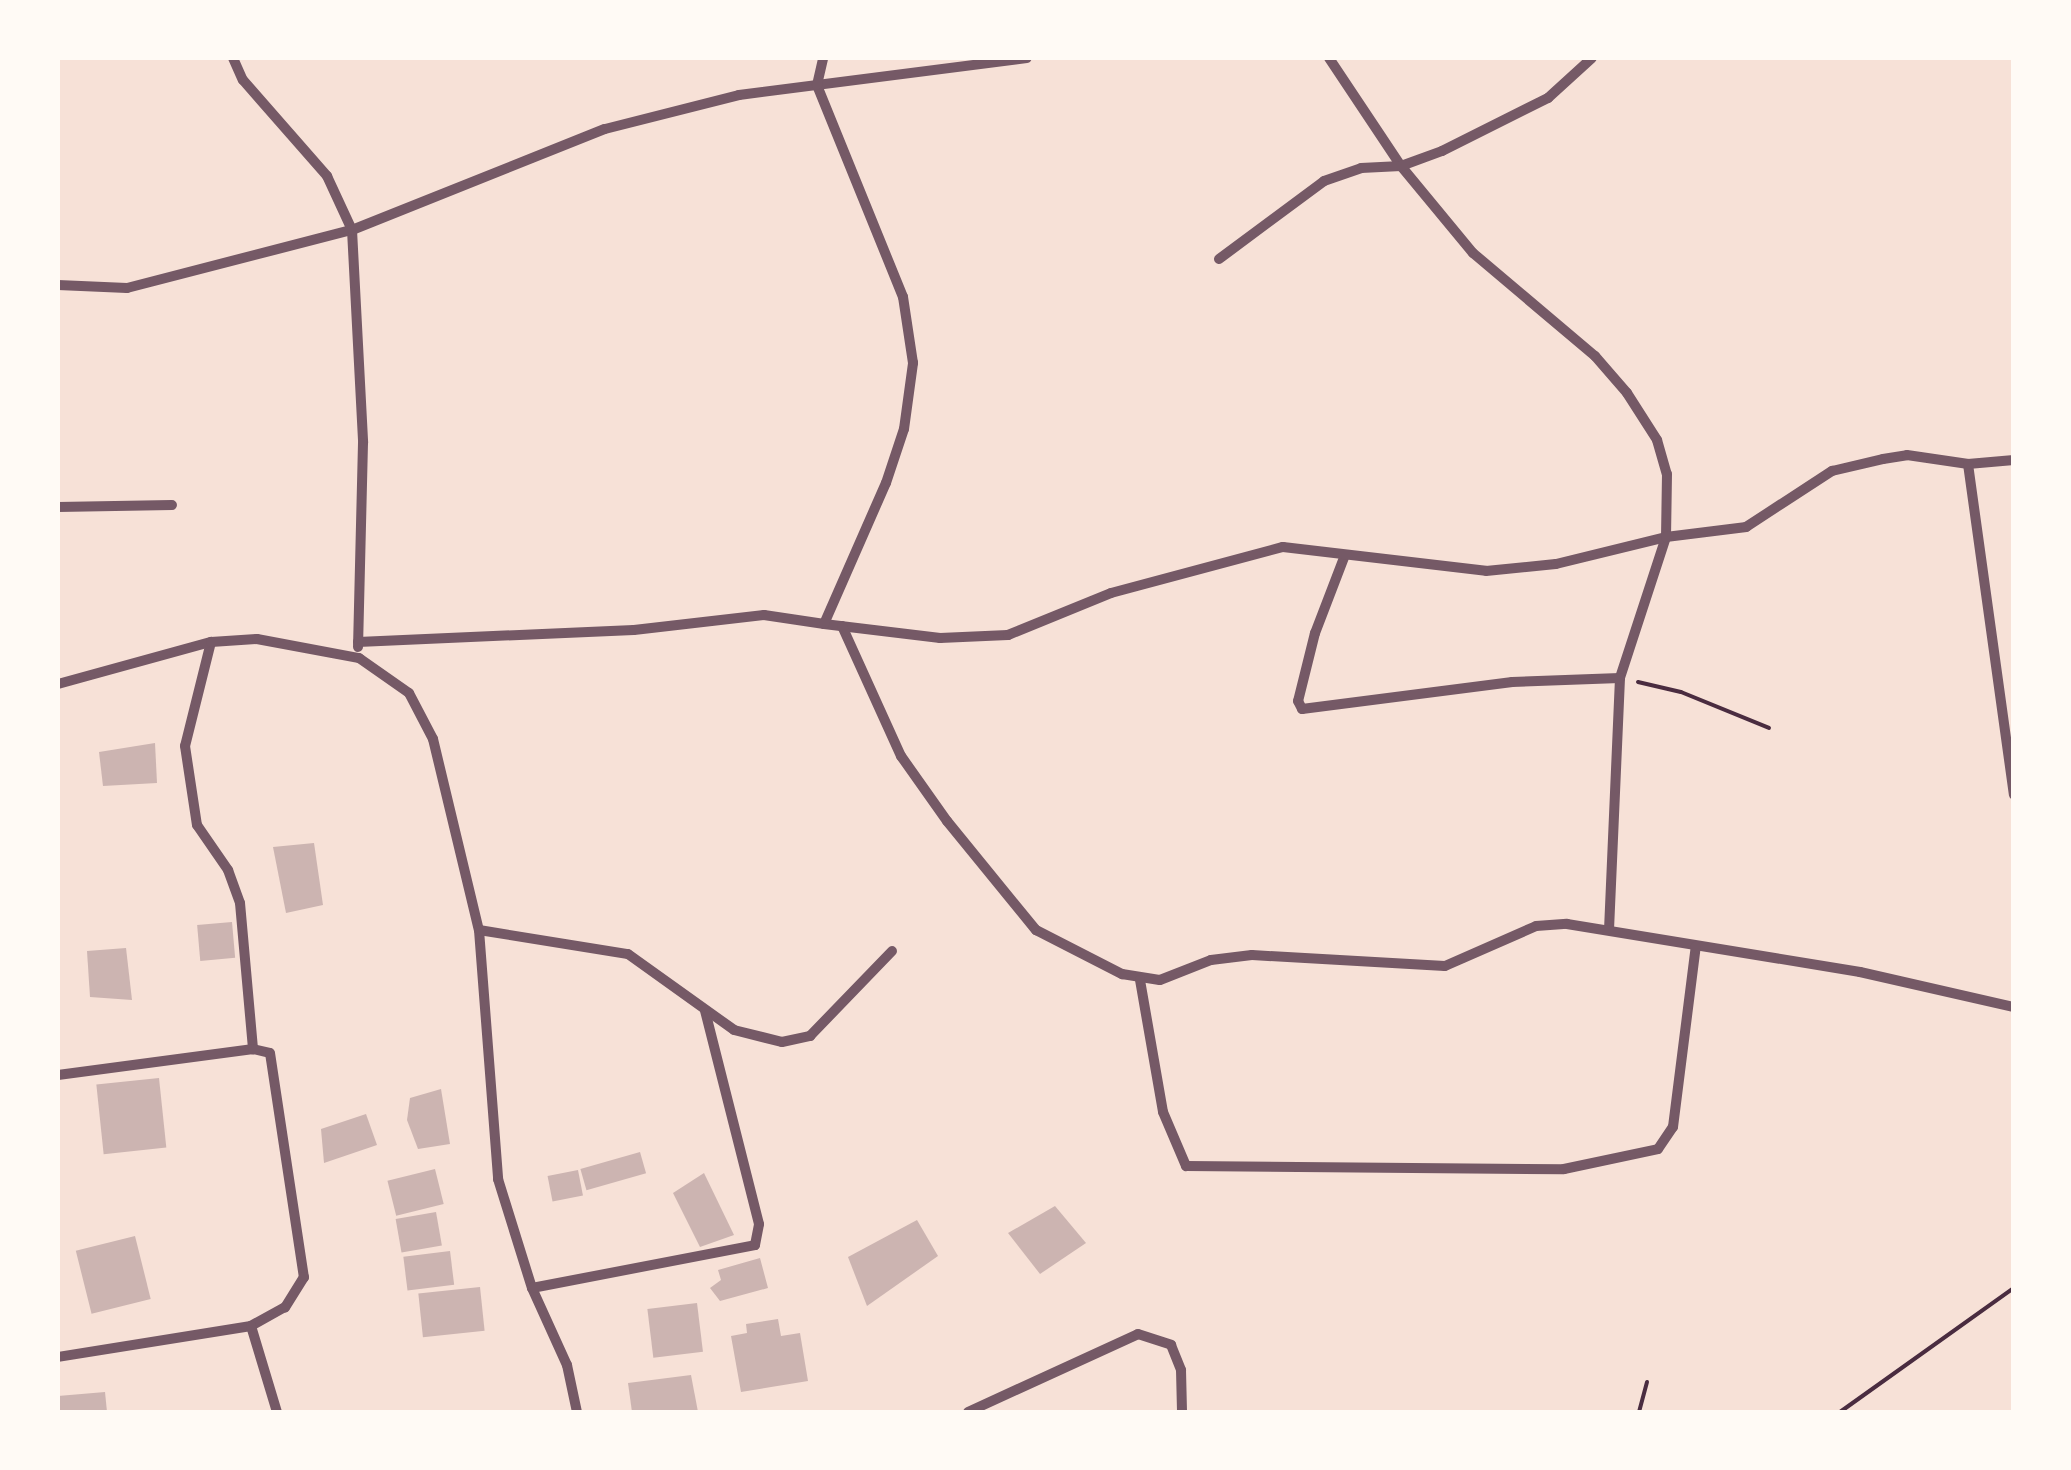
<!DOCTYPE html>
<style>
body{margin:0}
#map{position:relative;width:2071px;height:1470px;overflow:hidden;background:#f7e1d7;font-family:"Noto Serif",serif}
div>[style]{position:absolute}
.building>*{inset:0;background:#ccb4b1;transform-origin:0 0}
.path>*{height:4px;margin:-2px;padding:0 2px;transform-origin:2px;border-radius:2px;background:#4a2c40}
.minor>*{height:10px;margin:-5px;padding:0 5px;transform-origin:5px;border-radius:5px;background:#755966}
span{translate:-50% -50%;white-space:nowrap;text-align:center;line-height:1.15;-webkit-text-stroke:10px #fffaf5;paint-order:stroke}
.frame{position:absolute;inset:0;border:60px solid #fffaf5;pointer-events:none}
</style>
<div id="map">
<div class="building">
<i style="clip-path:polygon(155px 743px,157px 783px,103px 786px,99px 752px)"></i>
<i style="clip-path:polygon(314px 843px,323px 905px,286px 913px,273px 847px)"></i>
<i style="left:232px;top:922px;width:36px;height:35px;rotate:85deg"></i>
<i style="clip-path:polygon(126px 948px,132px 1000px,90px 997px,87px 951px)"></i>
<i style="left:159px;top:1078px;width:70px;height:63px;rotate:84deg"></i>
<i style="clip-path:polygon(441px 1089px,450px 1144px,418px 1149px,407px 1120px,410px 1098px)"></i>
<i style="clip-path:polygon(366px 1114px,377px 1145px,324px 1163px,321px 1129px)"></i>
<i style="left:640px;top:1152px;width:22px;height:62px;rotate:74deg"></i>
<i style="left:435px;top:1169px;width:36px;height:49px;rotate:76deg"></i>
<i style="left:578px;top:1170px;width:26px;height:31px;rotate:79deg"></i>
<i style="clip-path:polygon(704px 1173px,734px 1235px,700px 1247px,673px 1193px)"></i>
<i style="clip-path:polygon(1055px 1206px,1086px 1243px,1040px 1274px,1008px 1233px)"></i>
<i style="left:436px;top:1212px;width:34px;height:41px;rotate:80deg"></i>
<i style="clip-path:polygon(917px 1220px,938px 1256px,867px 1306px,848px 1257px)"></i>
<i style="left:135px;top:1236px;width:65px;height:61px;rotate:76deg"></i>
<i style="left:450px;top:1251px;width:34px;height:47px;rotate:83deg"></i>
<i style="clip-path:polygon(760px 1258px,768px 1288px,720px 1301px,710px 1288px,721px 1280px,718px 1270px)"></i>
<i style="left:480px;top:1287px;width:44px;height:62px;rotate:84deg"></i>
<i style="left:697px;top:1303px;width:49px;height:50px;rotate:83deg"></i>
<i style="clip-path:polygon(778px 1319px,781px 1336px,800px 1333px,808px 1381px,741px 1392px,731px 1336px,747px 1333px,746px 1324px)"></i>
<i style="clip-path:polygon(691px 1375px,698px 1412px,632px 1412px,628px 1383px)"></i>
<i style="clip-path:polygon(105px 1392px,107px 1412px,58px 1412px,58px 1396px)"></i>
</div>
<div class="path">
<i style="left:1638px;top:682px;width:44px;rotate:13.1deg"></i>
<i style="left:1681px;top:692px;width:95px;rotate:22.2deg"></i>
<i style="left:1639px;top:1412px;width:31px;rotate:-75deg"></i>
<i style="left:1840px;top:1412px;width:214px;rotate:-35.5deg"></i>
</div>
<div class="minor">
<i style="left:233px;top:58px;width:24px;rotate:66deg"></i>
<i style="left:243px;top:80px;width:128px;rotate:48.8deg"></i>
<i style="left:327px;top:176px;width:60px;rotate:65.2deg"></i>
<i style="left:352px;top:230px;width:213px;rotate:87deg"></i>
<i style="left:363px;top:443px;width:204px;rotate:91.4deg"></i>
<i style="left:1329px;top:58px;width:130px;rotate:56.3deg"></i>
<i style="left:1401px;top:166px;width:113px;rotate:50.4deg"></i>
<i style="left:1473px;top:253px;width:160px;rotate:40.2deg"></i>
<i style="left:1595px;top:356px;width:49px;rotate:49.1deg"></i>
<i style="left:1627px;top:393px;width:56px;rotate:57.4deg"></i>
<i style="left:1657px;top:440px;width:35px;rotate:74deg"></i>
<i style="left:1667px;top:474px;width:63px;rotate:90.9deg"></i>
<i style="left:1666px;top:537px;width:148px;rotate:108.1deg"></i>
<i style="left:1620px;top:678px;width:252px;rotate:92.5deg"></i>
<i style="left:1219px;top:259px;width:131px;rotate:-36.6deg"></i>
<i style="left:1324px;top:181px;width:39px;rotate:-19deg"></i>
<i style="left:1361px;top:168px;width:40px;rotate:-2.9deg"></i>
<i style="left:1401px;top:166px;width:44px;rotate:-20.1deg"></i>
<i style="left:1442px;top:151px;width:119px;rotate:-26.6deg"></i>
<i style="left:1548px;top:98px;width:59px;rotate:-42.3deg"></i>
<i style="left:58px;top:285px;width:69px;rotate:2.5deg"></i>
<i style="left:127px;top:288px;width:232px;rotate:-14.5deg"></i>
<i style="left:352px;top:230px;width:272px;rotate:-21.8deg"></i>
<i style="left:605px;top:129px;width:138px;rotate:-14.2deg"></i>
<i style="left:739px;top:95px;width:290px;rotate:-7.3deg"></i>
<i style="left:1968px;top:464px;width:334px;rotate:82.1deg"></i>
<i style="left:58px;top:507px;width:114px;rotate:-1deg"></i>
<i style="left:1345px;top:555px;width:84px;rotate:111deg"></i>
<i style="left:1315px;top:633px;width:70px;rotate:104deg"></i>
<i style="left:1298px;top:701px;width:9px;rotate:63deg"></i>
<i style="left:1302px;top:709px;width:212px;rotate:-7.3deg"></i>
<i style="left:1512px;top:682px;width:108px;rotate:-2.1deg"></i>
<i style="left:824px;top:624px;width:117px;rotate:6.9deg"></i>
<i style="left:940px;top:638px;width:68px;rotate:-2.5deg"></i>
<i style="left:1008px;top:635px;width:111px;rotate:-22.2deg"></i>
<i style="left:1111px;top:593px;width:178px;rotate:-15deg"></i>
<i style="left:1283px;top:547px;width:204px;rotate:6.7deg"></i>
<i style="left:1486px;top:571px;width:70px;rotate:-5.7deg"></i>
<i style="left:1556px;top:564px;width:113px;rotate:-13.8deg"></i>
<i style="left:1666px;top:537px;width:81px;rotate:-7.1deg"></i>
<i style="left:1746px;top:527px;width:103px;rotate:-33.1deg"></i>
<i style="left:1832px;top:471px;width:52px;rotate:-13.2deg"></i>
<i style="left:1883px;top:459px;width:24px;rotate:-9deg"></i>
<i style="left:1907px;top:455px;width:62px;rotate:8.4deg"></i>
<i style="left:1968px;top:464px;width:46px;rotate:-5deg"></i>
<i style="left:842px;top:626px;width:143px;rotate:65.6deg"></i>
<i style="left:901px;top:756px;width:80px;rotate:54.7deg"></i>
<i style="left:947px;top:821px;width:141px;rotate:50.8deg"></i>
<i style="left:1036px;top:930px;width:97px;rotate:27.1deg"></i>
<i style="left:1122px;top:974px;width:38px;rotate:9deg"></i>
<i style="left:1160px;top:980px;width:55px;rotate:-21.4deg"></i>
<i style="left:1211px;top:960px;width:41px;rotate:-7deg"></i>
<i style="left:1252px;top:955px;width:193px;rotate:3.3deg"></i>
<i style="left:1445px;top:966px;width:99px;rotate:-23.7deg"></i>
<i style="left:1536px;top:926px;width:31px;rotate:-4deg"></i>
<i style="left:1567px;top:924px;width:297px;rotate:9.3deg"></i>
<i style="left:1860px;top:972px;width:158px;rotate:12.8deg"></i>
<i style="left:211px;top:642px;width:107px;rotate:104deg"></i>
<i style="left:185px;top:746px;width:80px;rotate:81.4deg"></i>
<i style="left:197px;top:825px;width:55px;rotate:55.4deg"></i>
<i style="left:228px;top:870px;width:35px;rotate:70deg"></i>
<i style="left:240px;top:903px;width:147px;rotate:84.9deg"></i>
<i style="left:358px;top:642px;width:276px;rotate:-2.5deg"></i>
<i style="left:634px;top:630px;width:131px;rotate:-6.6deg"></i>
<i style="left:764px;top:615px;width:61px;rotate:8.5deg"></i>
<i style="left:824px;top:624px;width:154px;rotate:-66.3deg"></i>
<i style="left:886px;top:483px;width:57px;rotate:-71.6deg"></i>
<i style="left:904px;top:429px;width:67px;rotate:-82.2deg"></i>
<i style="left:913px;top:363px;width:67px;rotate:-98.6deg"></i>
<i style="left:903px;top:297px;width:229px;rotate:-112.1deg"></i>
<i style="left:817px;top:85px;width:28px;rotate:-77deg"></i>
<i style="left:58px;top:684px;width:159px;rotate:-15.4deg"></i>
<i style="left:211px;top:642px;width:46px;rotate:-3.7deg"></i>
<i style="left:257px;top:639px;width:104px;rotate:10.6deg"></i>
<i style="left:359px;top:658px;width:61px;rotate:35deg"></i>
<i style="left:409px;top:693px;width:52px;rotate:62.4deg"></i>
<i style="left:433px;top:739px;width:196px;rotate:76.5deg"></i>
<i style="left:479px;top:930px;width:250px;rotate:85.6deg"></i>
<i style="left:498px;top:1179px;width:114px;rotate:72.7deg"></i>
<i style="left:532px;top:1288px;width:85px;rotate:65.6deg"></i>
<i style="left:567px;top:1365px;width:48px;rotate:78deg"></i>
<i style="left:479px;top:930px;width:151px;rotate:9.2deg"></i>
<i style="left:628px;top:954px;width:130px;rotate:35.6deg"></i>
<i style="left:734px;top:1030px;width:49px;rotate:14deg"></i>
<i style="left:782px;top:1042px;width:29px;rotate:-12deg"></i>
<i style="left:810px;top:1036px;width:118px;rotate:-46deg"></i>
<i style="left:1140px;top:980px;width:134px;rotate:80.1deg"></i>
<i style="left:1163px;top:1112px;width:59px;rotate:66.9deg"></i>
<i style="left:1186px;top:1166px;width:378px;rotate:0.5deg"></i>
<i style="left:1564px;top:1169px;width:96px;rotate:-12deg"></i>
<i style="left:1658px;top:1149px;width:27px;rotate:-56deg"></i>
<i style="left:1673px;top:1127px;width:182px;rotate:-82.8deg"></i>
<i style="left:58px;top:1075px;width:197px;rotate:-7.6deg"></i>
<i style="left:253px;top:1049px;width:17px;rotate:13deg"></i>
<i style="left:270px;top:1053px;width:227px;rotate:81.4deg"></i>
<i style="left:304px;top:1277px;width:36px;rotate:122deg"></i>
<i style="left:285px;top:1307px;width:39px;rotate:151deg"></i>
<i style="left:251px;top:1326px;width:195px;rotate:170.9deg"></i>
<i style="left:532px;top:1288px;width:227px;rotate:-10.9deg"></i>
<i style="left:755px;top:1245px;width:21px;rotate:-79deg"></i>
<i style="left:759px;top:1224px;width:220px;rotate:-104.2deg"></i>
<i style="left:251px;top:1326px;width:90px;rotate:73.2deg"></i>
<i style="left:968px;top:1412px;width:187px;rotate:-24.6deg"></i>
<i style="left:1138px;top:1334px;width:35px;rotate:18deg"></i>
<i style="left:1171px;top:1345px;width:27px;rotate:68deg"></i>
<i style="left:1181px;top:1370px;width:42px;rotate:88.6deg"></i>
</div>
<div class="frame"></div>
</div>
